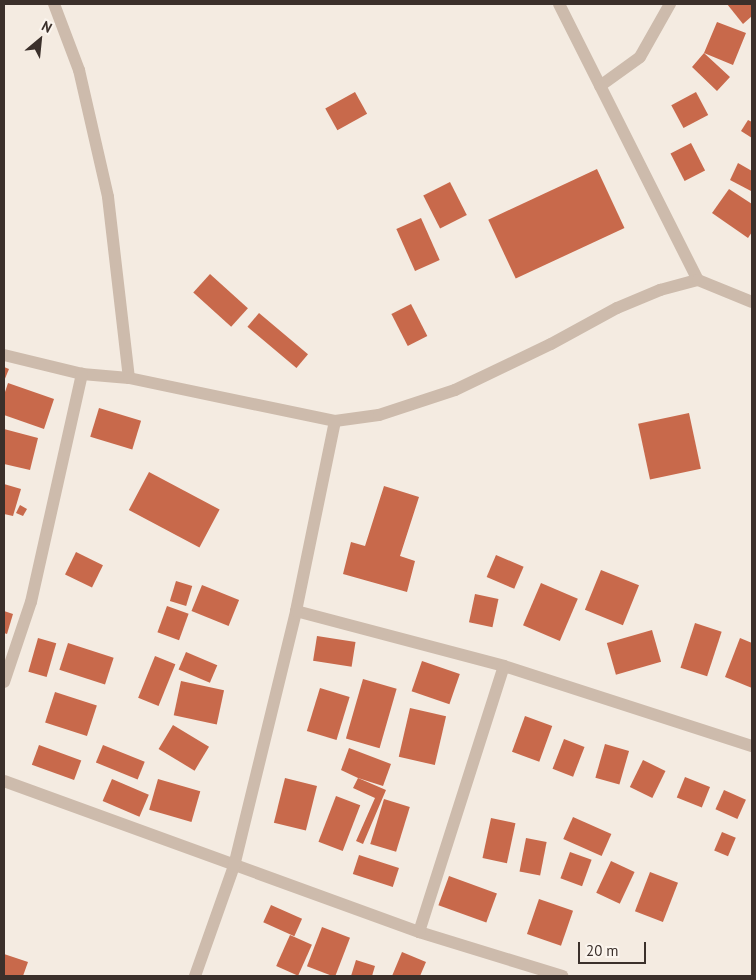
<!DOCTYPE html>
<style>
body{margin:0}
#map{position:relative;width:756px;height:980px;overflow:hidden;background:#f4ebe1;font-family:"PT Sans",sans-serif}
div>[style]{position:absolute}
.building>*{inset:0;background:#c8694b;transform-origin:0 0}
.minor>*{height:12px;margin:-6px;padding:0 6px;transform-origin:6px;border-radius:6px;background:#cdbbac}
span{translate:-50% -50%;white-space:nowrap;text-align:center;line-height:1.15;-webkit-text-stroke:4px #fbf5ee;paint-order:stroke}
.frame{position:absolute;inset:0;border:5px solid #3b302b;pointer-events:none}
.north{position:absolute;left:15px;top:15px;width:50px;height:50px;-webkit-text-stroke:4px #fbf5ee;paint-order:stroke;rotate:28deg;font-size:14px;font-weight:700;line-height:20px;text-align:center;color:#3b302b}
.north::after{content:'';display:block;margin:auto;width:18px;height:22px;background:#3b302b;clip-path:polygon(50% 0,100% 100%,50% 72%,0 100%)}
.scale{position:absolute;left:578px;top:942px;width:68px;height:22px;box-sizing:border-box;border:2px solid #3b302b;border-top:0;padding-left:6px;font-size:15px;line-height:18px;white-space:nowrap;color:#3b302b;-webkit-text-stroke:4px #fbf5ee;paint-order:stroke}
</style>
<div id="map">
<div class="building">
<i style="clip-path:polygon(727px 4px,752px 4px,752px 16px,743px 24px)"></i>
<i style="clip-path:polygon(717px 22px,746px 33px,733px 65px,704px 53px,730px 77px,717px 91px,692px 67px,704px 53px)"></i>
<i style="left:355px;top:92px;width:25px;height:34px;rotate:61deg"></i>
<i style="left:696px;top:92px;width:26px;height:28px;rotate:62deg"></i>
<i style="clip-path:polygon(748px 120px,752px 122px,752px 138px,741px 131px)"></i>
<i style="left:691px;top:143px;width:31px;height:23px;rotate:63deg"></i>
<i style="clip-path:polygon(738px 163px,752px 171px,751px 191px,730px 180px)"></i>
<i style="left:597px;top:169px;width:65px;height:120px;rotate:65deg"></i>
<i style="left:450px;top:182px;width:37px;height:30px;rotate:63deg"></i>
<i style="clip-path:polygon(729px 189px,752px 204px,752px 232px,748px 238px,712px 213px)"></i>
<i style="left:421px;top:218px;width:46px;height:27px;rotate:66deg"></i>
<i style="left:210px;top:274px;width:51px;height:25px;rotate:42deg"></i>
<i style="left:411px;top:304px;width:36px;height:22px;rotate:63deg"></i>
<i style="left:259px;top:313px;width:64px;height:18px;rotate:40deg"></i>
<i style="clip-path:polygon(4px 367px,9px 369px,4px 381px)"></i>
<i style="clip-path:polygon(8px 383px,54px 399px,44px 429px,4px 415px,4px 395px)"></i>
<i style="left:99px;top:408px;width:44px;height:30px;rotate:17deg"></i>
<i style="left:689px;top:413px;width:57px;height:52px;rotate:78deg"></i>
<i style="clip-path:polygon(4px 429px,38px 438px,30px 470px,4px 464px)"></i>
<i style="left:149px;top:472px;width:80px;height:43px;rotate:28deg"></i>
<i style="clip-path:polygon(4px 484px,21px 489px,13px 516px,4px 514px)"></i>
<i style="clip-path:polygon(384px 486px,419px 497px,400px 556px,415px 561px,407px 592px,343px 574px,351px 542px,365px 546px)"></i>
<i style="clip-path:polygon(20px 505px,27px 509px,23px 516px,16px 513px)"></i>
<i style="left:76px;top:552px;width:30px;height:25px;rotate:26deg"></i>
<i style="left:496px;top:555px;width:30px;height:24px;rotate:23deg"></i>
<i style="left:601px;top:570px;width:41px;height:43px;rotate:22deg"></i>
<i style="left:176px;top:581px;width:17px;height:21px;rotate:17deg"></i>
<i style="left:541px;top:583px;width:40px;height:46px;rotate:23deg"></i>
<i style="left:202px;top:585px;width:40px;height:28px;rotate:22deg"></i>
<i style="left:475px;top:594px;width:24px;height:29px;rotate:12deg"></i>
<i style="left:167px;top:606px;width:23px;height:28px;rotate:20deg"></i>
<i style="clip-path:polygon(4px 611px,13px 614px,7px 634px,4px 633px)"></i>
<i style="left:695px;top:623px;width:28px;height:47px;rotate:18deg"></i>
<i style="left:652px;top:630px;width:33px;height:47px;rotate:74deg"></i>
<i style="left:317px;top:636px;width:39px;height:25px;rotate:9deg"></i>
<i style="left:38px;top:638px;width:19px;height:35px;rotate:16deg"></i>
<i style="clip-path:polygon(740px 638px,752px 643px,752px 688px,725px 677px)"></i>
<i style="left:68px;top:643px;width:48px;height:28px;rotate:18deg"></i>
<i style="left:186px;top:652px;width:34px;height:19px;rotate:23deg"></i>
<i style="left:155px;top:656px;width:22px;height:45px;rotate:22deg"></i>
<i style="left:422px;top:661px;width:40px;height:32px;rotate:19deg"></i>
<i style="left:363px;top:679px;width:35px;height:62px;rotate:16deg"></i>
<i style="left:181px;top:681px;width:44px;height:35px;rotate:12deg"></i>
<i style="left:320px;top:688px;width:31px;height:45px;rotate:17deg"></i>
<i style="left:55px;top:692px;width:44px;height:32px;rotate:18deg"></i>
<i style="left:410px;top:708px;width:37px;height:50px;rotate:13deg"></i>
<i style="left:525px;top:716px;width:29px;height:38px;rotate:20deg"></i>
<i style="left:173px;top:725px;width:42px;height:28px;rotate:31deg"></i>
<i style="left:564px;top:739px;width:22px;height:32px;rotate:21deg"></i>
<i style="left:605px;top:744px;width:25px;height:35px;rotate:16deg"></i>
<i style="left:39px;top:745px;width:45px;height:21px;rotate:20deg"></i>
<i style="left:103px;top:745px;width:45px;height:19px;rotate:22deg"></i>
<i style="clip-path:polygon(349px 748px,391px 764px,383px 786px,358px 778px,341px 770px)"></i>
<i style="left:643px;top:760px;width:25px;height:30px;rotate:26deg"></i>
<i style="left:685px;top:777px;width:27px;height:22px;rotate:22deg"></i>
<i style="left:285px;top:778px;width:33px;height:46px;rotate:14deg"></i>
<i style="clip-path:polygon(358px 778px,386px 790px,363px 844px,356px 841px,375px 798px,353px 788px)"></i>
<i style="left:112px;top:779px;width:40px;height:24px;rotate:23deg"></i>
<i style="left:158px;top:779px;width:44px;height:32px;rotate:16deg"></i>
<i style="left:724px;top:790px;width:24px;height:21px;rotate:24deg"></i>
<i style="left:336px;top:796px;width:26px;height:49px;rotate:21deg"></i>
<i style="left:384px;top:799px;width:27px;height:47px;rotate:17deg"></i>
<i style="left:573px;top:817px;width:42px;height:24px;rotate:24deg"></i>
<i style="left:491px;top:818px;width:25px;height:41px;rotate:12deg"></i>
<i style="left:722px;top:832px;width:15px;height:20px;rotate:23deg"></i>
<i style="left:526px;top:838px;width:21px;height:34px;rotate:11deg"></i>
<i style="left:570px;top:852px;width:23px;height:28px;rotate:20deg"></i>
<i style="left:359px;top:855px;width:42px;height:20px;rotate:18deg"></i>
<i style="left:611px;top:861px;width:26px;height:35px;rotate:25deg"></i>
<i style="left:650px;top:872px;width:30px;height:42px;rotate:21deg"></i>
<i style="left:449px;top:876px;width:51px;height:31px;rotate:20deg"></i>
<i style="left:539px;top:899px;width:36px;height:37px;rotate:19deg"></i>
<i style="left:271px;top:905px;width:34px;height:19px;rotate:24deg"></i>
<i style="left:322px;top:927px;width:30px;height:42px;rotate:21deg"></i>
<i style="left:290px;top:935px;width:24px;height:34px;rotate:24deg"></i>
<i style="clip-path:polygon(402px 952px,426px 962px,420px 976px,392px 976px)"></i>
<i style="clip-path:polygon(4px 954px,28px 962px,23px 976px,4px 976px)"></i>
<i style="clip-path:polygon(356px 960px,375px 966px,372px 976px,351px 976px)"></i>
</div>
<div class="minor">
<i style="left:54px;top:4px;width:71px;rotate:69.3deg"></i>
<i style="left:79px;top:70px;width:130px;rotate:77.1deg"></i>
<i style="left:108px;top:197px;width:182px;rotate:83.4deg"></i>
<i style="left:559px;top:4px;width:309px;rotate:63.3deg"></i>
<i style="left:600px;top:86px;width:49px;rotate:-35.9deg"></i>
<i style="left:640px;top:57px;width:61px;rotate:-60.5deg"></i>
<i style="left:4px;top:355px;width:80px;rotate:13.7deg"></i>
<i style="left:82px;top:374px;width:47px;rotate:4.9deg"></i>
<i style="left:129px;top:378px;width:210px;rotate:11.8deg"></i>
<i style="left:335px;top:421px;width:44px;rotate:-7.8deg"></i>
<i style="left:379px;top:415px;width:80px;rotate:-18.2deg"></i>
<i style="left:455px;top:390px;width:106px;rotate:-25.6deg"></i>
<i style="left:551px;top:344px;width:75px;rotate:-28.6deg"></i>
<i style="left:617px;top:308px;width:47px;rotate:-22.7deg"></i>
<i style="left:660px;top:290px;width:39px;rotate:-15deg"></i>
<i style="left:698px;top:280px;width:58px;rotate:22.2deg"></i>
<i style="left:296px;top:611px;width:215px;rotate:14.8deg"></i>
<i style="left:504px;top:666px;width:261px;rotate:17.9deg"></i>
<i style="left:4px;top:682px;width:84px;rotate:-71.4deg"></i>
<i style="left:31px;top:602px;width:234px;rotate:-77.4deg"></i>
<i style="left:4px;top:781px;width:442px;rotate:20deg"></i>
<i style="left:419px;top:932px;width:150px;rotate:17.1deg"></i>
<i style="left:419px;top:932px;width:279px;rotate:-72.3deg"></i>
<i style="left:195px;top:976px;width:117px;rotate:-70.5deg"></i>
<i style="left:234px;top:866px;width:262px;rotate:-76.3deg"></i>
<i style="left:296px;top:611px;width:194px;rotate:-78.4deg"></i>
</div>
<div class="frame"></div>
<div class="north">N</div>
<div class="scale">20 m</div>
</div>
